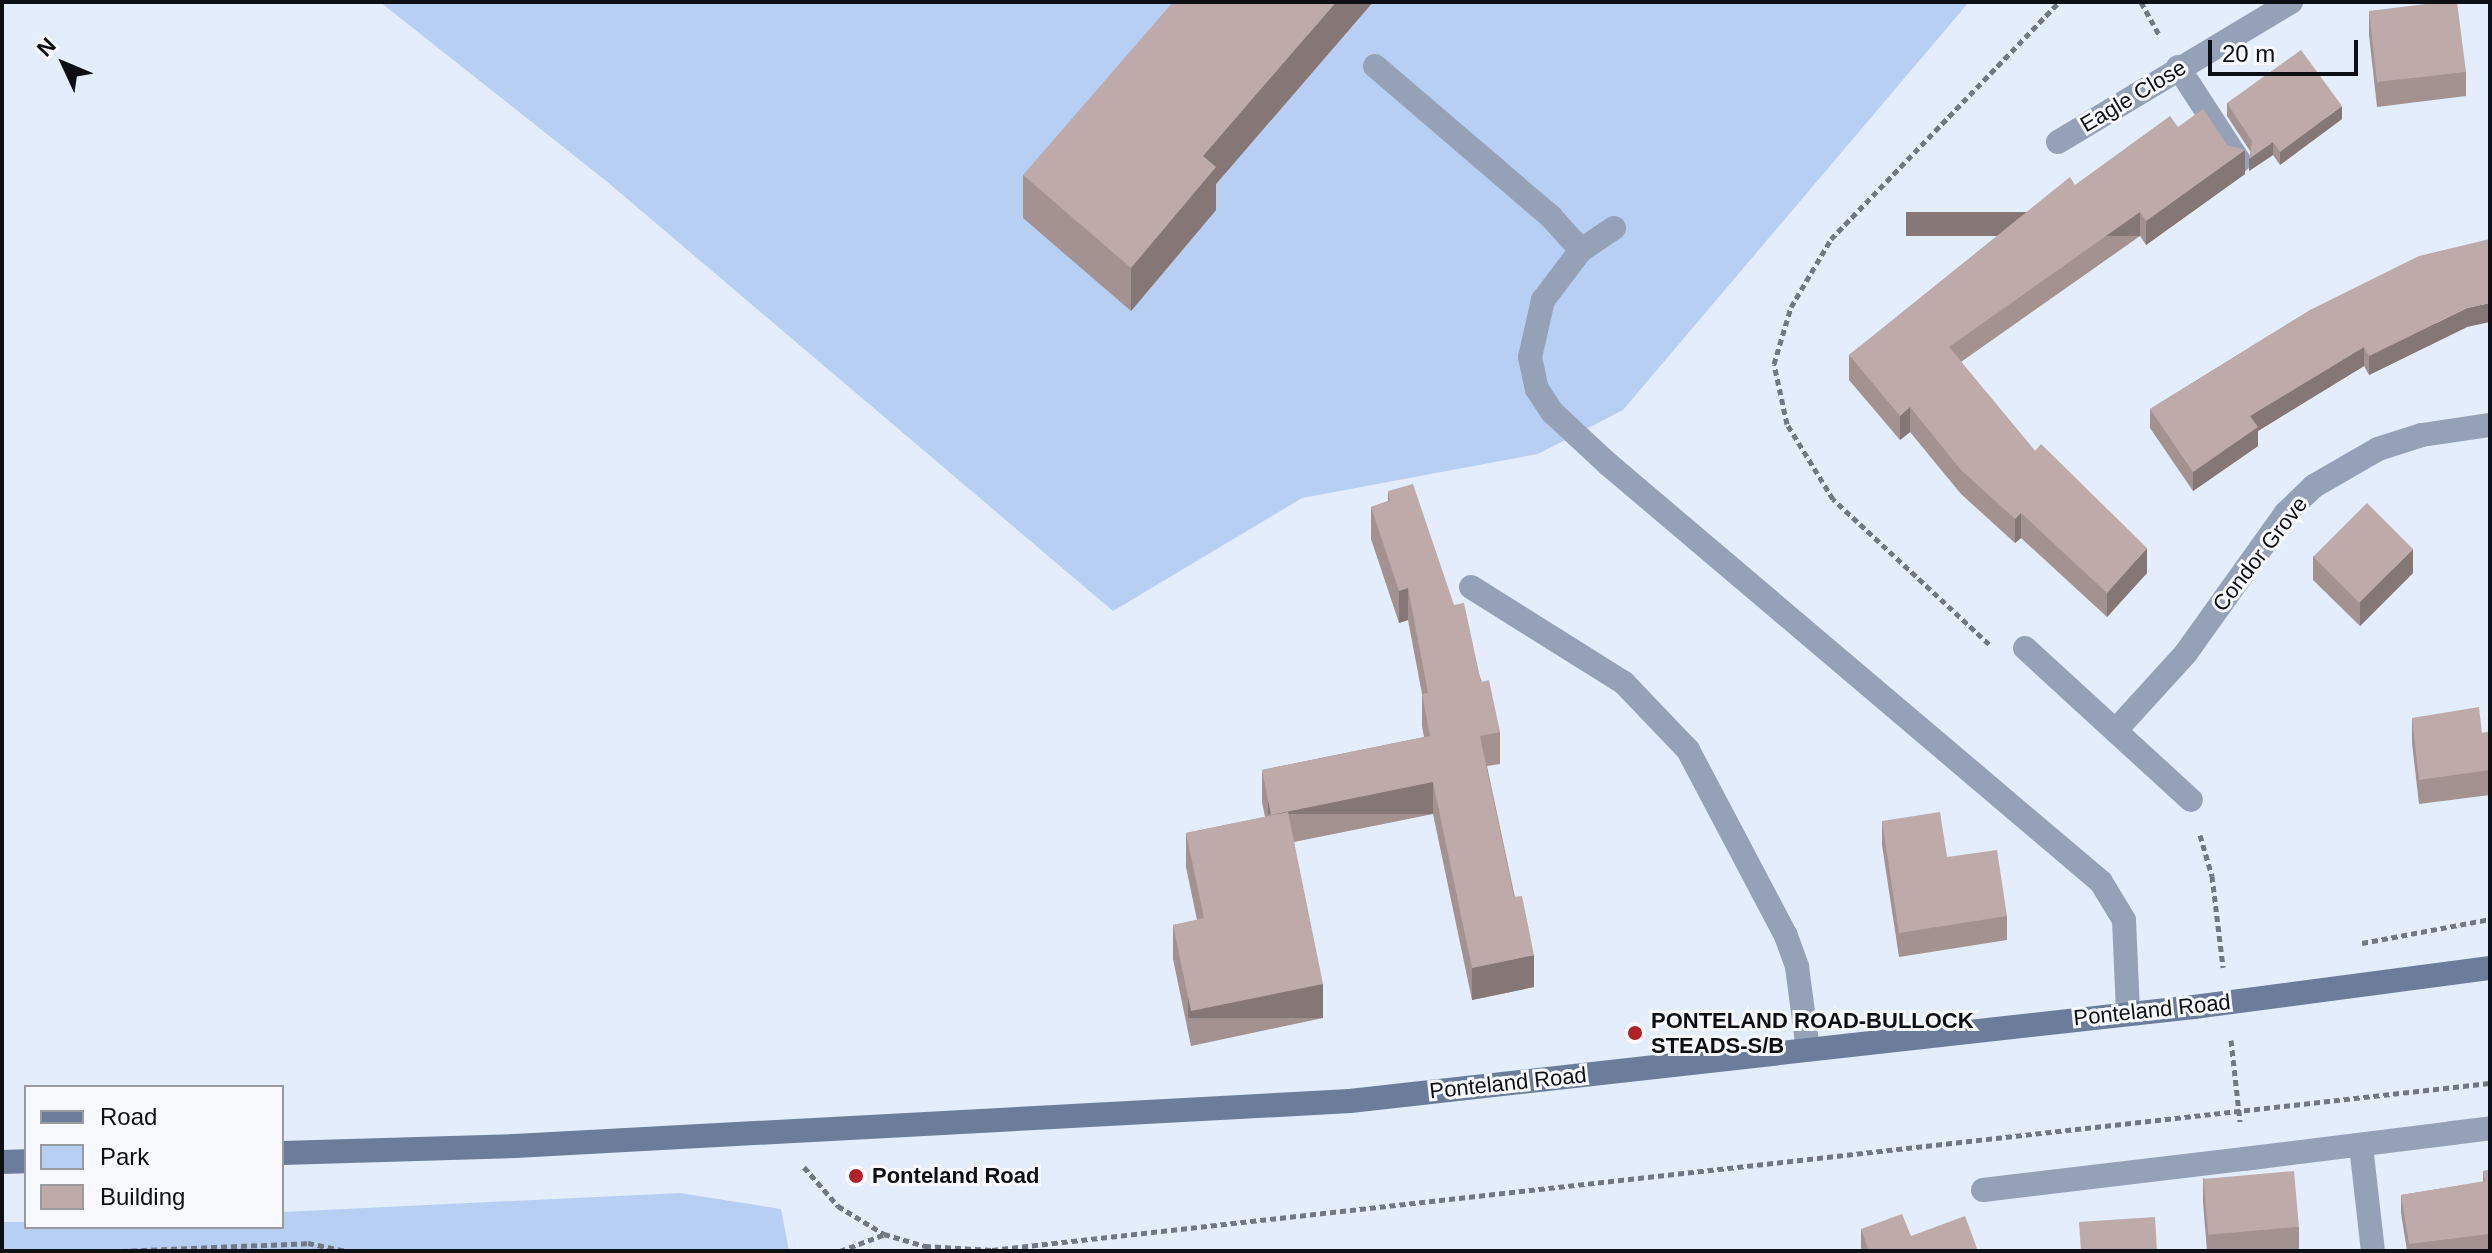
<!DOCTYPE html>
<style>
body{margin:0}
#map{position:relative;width:2492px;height:1253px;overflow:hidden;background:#e3edfc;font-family:Arial,sans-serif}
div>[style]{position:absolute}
.green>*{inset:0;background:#b8cff4}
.path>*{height:5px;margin-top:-2.5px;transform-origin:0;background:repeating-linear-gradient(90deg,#717881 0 6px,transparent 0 10px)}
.service>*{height:24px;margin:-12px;padding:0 12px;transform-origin:12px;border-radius:12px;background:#95a1b6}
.minor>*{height:24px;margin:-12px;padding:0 12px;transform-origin:12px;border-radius:12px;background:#95a1b6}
.secondary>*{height:24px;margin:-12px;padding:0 12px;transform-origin:12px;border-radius:12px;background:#6b7d9b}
.wall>*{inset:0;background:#a39290}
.shaded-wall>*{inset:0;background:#857776;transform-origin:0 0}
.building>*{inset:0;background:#beaaa8;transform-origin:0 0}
.dots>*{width:22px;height:22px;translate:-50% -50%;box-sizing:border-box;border:4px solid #f7f9fc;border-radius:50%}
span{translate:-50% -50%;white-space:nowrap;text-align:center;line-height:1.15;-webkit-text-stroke:6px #f7f9fc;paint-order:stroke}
.street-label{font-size:22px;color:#0c0f14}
.poi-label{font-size:22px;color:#0c0f14;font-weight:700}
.left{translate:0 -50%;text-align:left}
.frame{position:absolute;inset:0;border:4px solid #0c0f14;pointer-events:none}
.legend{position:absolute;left:24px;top:1085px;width:260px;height:144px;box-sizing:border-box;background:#f7f9fc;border:2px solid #999b9f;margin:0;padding:10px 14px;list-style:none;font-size:24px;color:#0c0f14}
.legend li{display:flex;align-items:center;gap:16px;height:40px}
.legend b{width:40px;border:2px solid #999b9f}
.north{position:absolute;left:24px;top:24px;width:80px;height:80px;-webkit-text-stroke:6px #f7f9fc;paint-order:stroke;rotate:314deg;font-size:22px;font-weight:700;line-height:32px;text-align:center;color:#0c0f14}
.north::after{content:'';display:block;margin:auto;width:28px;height:36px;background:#0c0f14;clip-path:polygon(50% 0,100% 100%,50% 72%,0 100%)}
.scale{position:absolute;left:2208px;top:40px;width:150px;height:36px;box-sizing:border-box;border:4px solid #0c0f14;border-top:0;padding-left:10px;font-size:24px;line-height:28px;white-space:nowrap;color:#0c0f14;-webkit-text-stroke:6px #f7f9fc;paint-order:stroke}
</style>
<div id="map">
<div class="green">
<i style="clip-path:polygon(380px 2px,1969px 2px,1623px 410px,1538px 454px,1302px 498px,1113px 611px,605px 180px)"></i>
<i style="clip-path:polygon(680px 1193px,781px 1209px,789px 1251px,2px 1251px,2px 1222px,26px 1222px,26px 1227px,282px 1227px,282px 1212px)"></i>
</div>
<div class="path">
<i style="left:2141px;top:2px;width:39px;rotate:61deg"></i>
<i style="left:1989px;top:644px;width:213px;rotate:-137.1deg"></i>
<i style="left:1833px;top:499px;width:88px;rotate:-121.5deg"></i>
<i style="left:1787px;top:424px;width:61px;rotate:-102.2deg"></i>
<i style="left:1774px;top:364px;width:59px;rotate:-73.4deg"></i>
<i style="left:1791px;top:307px;width:79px;rotate:-59.5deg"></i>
<i style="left:1831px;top:239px;width:329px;rotate:-46.1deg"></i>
<i style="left:2200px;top:835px;width:43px;rotate:73.7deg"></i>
<i style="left:2212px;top:876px;width:92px;rotate:83.1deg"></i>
<i style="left:2362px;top:943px;width:130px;rotate:-10.6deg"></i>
<i style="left:2231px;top:1040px;width:82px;rotate:83.7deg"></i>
<i style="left:804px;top:1167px;width:52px;rotate:48.9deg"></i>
<i style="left:838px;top:1206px;width:54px;rotate:31.3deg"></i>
<i style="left:884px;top:1234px;width:43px;rotate:16.3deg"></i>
<i style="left:925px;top:1246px;width:67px;rotate:3.4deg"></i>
<i style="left:992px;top:1250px;width:1507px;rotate:-6.36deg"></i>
<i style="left:121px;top:1251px;width:187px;rotate:-2.4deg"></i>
<i style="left:308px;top:1243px;width:40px;rotate:12deg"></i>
<i style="left:840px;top:1251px;width:46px;rotate:-20.4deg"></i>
</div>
<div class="service">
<i style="left:1375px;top:66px;width:232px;rotate:40.6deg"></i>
<i style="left:1551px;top:217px;width:45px;rotate:47.7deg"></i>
<i style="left:2178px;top:67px;width:112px;rotate:57deg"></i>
<i style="left:1614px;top:228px;width:40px;rotate:146deg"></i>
<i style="left:1581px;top:250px;width:63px;rotate:127.2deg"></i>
<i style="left:1543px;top:300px;width:58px;rotate:102.8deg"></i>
<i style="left:1530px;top:357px;width:33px;rotate:78deg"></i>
<i style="left:1537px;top:389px;width:27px;rotate:57deg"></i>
<i style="left:1552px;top:412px;width:76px;rotate:42.9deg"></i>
<i style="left:1608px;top:464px;width:646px;rotate:40.29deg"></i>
<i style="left:2101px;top:882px;width:44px;rotate:58.8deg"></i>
<i style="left:2124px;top:920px;width:93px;rotate:87.5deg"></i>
<i style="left:1471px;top:587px;width:181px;rotate:32.1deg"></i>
<i style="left:1624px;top:683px;width:93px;rotate:46.3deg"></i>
<i style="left:1688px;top:750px;width:210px;rotate:62.2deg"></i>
<i style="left:1786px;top:936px;width:33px;rotate:70deg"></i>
<i style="left:1797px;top:967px;width:83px;rotate:82.4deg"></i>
<i style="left:2452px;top:1133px;width:38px;rotate:-7deg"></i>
<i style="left:1983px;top:1190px;width:263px;rotate:-6.8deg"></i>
</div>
<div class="minor">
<i style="left:2058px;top:142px;width:272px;rotate:-31deg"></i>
<i style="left:2025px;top:648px;width:225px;rotate:42.5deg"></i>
<i style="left:2116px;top:730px;width:104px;rotate:-47.7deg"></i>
<i style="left:2186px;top:653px;width:172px;rotate:-54.5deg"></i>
<i style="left:2286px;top:513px;width:39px;rotate:-44deg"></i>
<i style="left:2314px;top:486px;width:74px;rotate:-30deg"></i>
<i style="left:2378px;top:449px;width:46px;rotate:-17.7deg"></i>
<i style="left:2422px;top:435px;width:69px;rotate:-8.4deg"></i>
<i style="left:2361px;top:1146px;width:106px;rotate:83.5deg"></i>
<i style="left:2244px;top:1159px;width:210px;rotate:-7.1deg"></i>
</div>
<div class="secondary">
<i style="left:282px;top:1153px;width:233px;rotate:-1.7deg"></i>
<i style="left:515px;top:1146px;width:836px;rotate:-3.08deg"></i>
<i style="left:1350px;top:1101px;width:849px;rotate:-6.36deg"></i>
<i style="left:2194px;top:1007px;width:299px;rotate:-7.5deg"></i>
<i style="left:2px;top:1162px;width:24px;rotate:-2deg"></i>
</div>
<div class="wall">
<i style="clip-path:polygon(1373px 2px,1216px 184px,1216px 210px,1131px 311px,1023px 218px,1023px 175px)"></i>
<i style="clip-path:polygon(2369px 11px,2466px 72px,2466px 96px,2377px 107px,2369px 35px)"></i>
<i style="clip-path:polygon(2227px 103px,2342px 119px,2280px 165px,2273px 155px,2249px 171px,2250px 151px,2227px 116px)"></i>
<i style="clip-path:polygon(2178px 127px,2245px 174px,2146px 245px,2140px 236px,1961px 362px,2035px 451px,2147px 573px,2107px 617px,2021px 538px,2015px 543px,1961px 494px,1910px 432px,1900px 440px,1849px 380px,1849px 355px,2075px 185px)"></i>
<i style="clip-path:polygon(2312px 309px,2467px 327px,2369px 375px,2364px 366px,2258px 431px,2258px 446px,2193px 491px,2150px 428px,2150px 409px)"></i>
<i style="clip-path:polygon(1388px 491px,1454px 605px,1500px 732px,1500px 764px,1487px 766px,1534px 987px,1472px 1000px,1433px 814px,1294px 842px,1323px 1018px,1191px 1046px,1173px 959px,1173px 925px,1197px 920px,1186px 867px,1186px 833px,1265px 817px,1262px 802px,1262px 770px,1424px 737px,1422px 726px,1422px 694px,1408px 620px,1399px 623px,1371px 539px,1371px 507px,1388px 501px)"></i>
<i style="clip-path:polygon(2313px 556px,2413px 573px,2360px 626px,2313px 580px)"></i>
<i style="clip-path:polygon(2412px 718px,2482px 733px,2490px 732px,2490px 795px,2419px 804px,2412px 743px)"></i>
<i style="clip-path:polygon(1882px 821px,1947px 857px,2007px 916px,2007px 940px,1899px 957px,1882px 845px)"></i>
<i style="clip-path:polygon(2490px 1170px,2490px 1251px,2407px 1251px,2401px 1213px,2401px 1195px,2483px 1182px,2483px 1171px)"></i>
<i style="clip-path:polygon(2203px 1178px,2299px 1227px,2299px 1251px,2207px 1251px,2203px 1202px)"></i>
<i style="clip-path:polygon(1861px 1229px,1911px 1236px,1978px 1251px,1861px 1251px)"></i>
</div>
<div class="shaded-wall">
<i style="clip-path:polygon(1336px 2px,1373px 2px,1216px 184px,1216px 210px,1131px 311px,1131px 268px,1203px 156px)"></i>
<i style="clip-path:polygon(2342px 106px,2342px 119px,2280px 165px,2280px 152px)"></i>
<i style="clip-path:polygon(2273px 142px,2273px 155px,2249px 171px,2249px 159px)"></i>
<i style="clip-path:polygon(2245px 150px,2245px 174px,2146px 245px,2146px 221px)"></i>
<i style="left:2140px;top:212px;width:24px;height:234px;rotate:90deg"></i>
<i style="clip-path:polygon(2490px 303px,2490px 322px,2467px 327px,2369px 375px,2369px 356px,2467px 308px)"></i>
<i style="clip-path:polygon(2364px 347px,2364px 366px,2258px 431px,2258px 446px,2193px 491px,2193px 472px,2250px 416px)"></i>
<i style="clip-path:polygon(1910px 407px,1910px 432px,1900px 440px,1900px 416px)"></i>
<i style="clip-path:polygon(2021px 513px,2021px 538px,2015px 543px,2015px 519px)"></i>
<i style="clip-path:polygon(2147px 548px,2147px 573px,2107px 617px,2107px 593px)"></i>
<i style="clip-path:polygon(2413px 549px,2413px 573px,2360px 626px,2360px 602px)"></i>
<i style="clip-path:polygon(1408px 588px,1408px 620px,1399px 623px,1399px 591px)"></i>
<i style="left:1433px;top:782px;width:32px;height:165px;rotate:90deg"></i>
<i style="clip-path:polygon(1534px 955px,1534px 987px,1472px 1000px,1472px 968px)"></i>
<i style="left:1323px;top:984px;width:34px;height:135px;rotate:90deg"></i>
</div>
<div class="building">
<i style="clip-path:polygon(1173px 2px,1336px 2px,1203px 156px,1216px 167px,1131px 268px,1023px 175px)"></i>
<i style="clip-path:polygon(2442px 2px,2457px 2px,2466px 72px,2377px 82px,2369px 11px)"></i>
<i style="clip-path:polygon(2301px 50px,2342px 106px,2280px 152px,2273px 142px,2249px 159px,2252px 141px,2227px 103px)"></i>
<i style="clip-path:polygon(2203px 109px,2227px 145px,2245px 150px,2146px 221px,2140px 212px,1949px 347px,2035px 451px,2041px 444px,2147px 548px,2107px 593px,2021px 513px,2015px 519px,1961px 470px,1910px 407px,1900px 416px,1849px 355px,2070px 177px,2075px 185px,2170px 116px,2178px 127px)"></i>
<i style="clip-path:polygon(2490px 239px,2490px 303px,2467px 308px,2369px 356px,2364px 347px,2250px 416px,2258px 427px,2193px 472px,2150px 409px,2312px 309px,2419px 256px)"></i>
<i style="clip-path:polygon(1413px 484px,1454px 605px,1464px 603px,1481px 682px,1489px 680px,1500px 732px,1480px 736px,1514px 897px,1522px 896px,1534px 955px,1472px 968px,1433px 782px,1271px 815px,1262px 770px,1430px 736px,1422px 694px,1428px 693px,1408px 588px,1399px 591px,1371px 507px,1390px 501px,1388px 491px)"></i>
<i style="left:2367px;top:503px;width:65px;height:76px;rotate:45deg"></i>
<i style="clip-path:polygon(2479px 707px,2482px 733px,2490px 732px,2490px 770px,2419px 780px,2412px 718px)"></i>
<i style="clip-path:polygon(1288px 812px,1323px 984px,1191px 1011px,1173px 925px,1204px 918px,1186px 833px)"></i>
<i style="clip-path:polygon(1940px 812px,1947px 857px,1997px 850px,2007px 916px,1899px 933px,1882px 821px)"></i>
<i style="clip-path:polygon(2490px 1170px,2490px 1234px,2409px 1244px,2401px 1195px,2485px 1181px,2483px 1171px)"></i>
<i style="left:2294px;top:1171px;width:56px;height:91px;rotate:85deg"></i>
<i style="clip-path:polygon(1902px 1214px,1911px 1236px,1965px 1216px,1978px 1251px,1869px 1251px,1861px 1229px)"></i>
<i style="clip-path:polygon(2155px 1217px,2157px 1251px,2081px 1251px,2079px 1222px)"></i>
</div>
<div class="dots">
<i style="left:1635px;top:1033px;background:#b22125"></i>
<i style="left:856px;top:1176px;background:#b22125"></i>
</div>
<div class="street-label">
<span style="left:2133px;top:96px;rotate:-31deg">Eagle Close</span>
<span style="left:2260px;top:554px;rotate:-52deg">Condor Grove</span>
<span style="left:2152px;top:1010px;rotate:-6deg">Ponteland Road</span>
<span style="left:1508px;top:1083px;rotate:-6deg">Ponteland Road</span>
</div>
<div class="poi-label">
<span class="left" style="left:1651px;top:1033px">PONTELAND ROAD-BULLOCK<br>STEADS-S/B</span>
<span class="left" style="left:872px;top:1176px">Ponteland Road</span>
</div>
<div class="frame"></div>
<ul class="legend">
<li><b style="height:10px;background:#6b7d9b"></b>Road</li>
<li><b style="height:22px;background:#b8cff4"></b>Park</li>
<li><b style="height:22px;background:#beaaa8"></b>Building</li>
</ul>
<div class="north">N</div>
<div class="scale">20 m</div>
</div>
